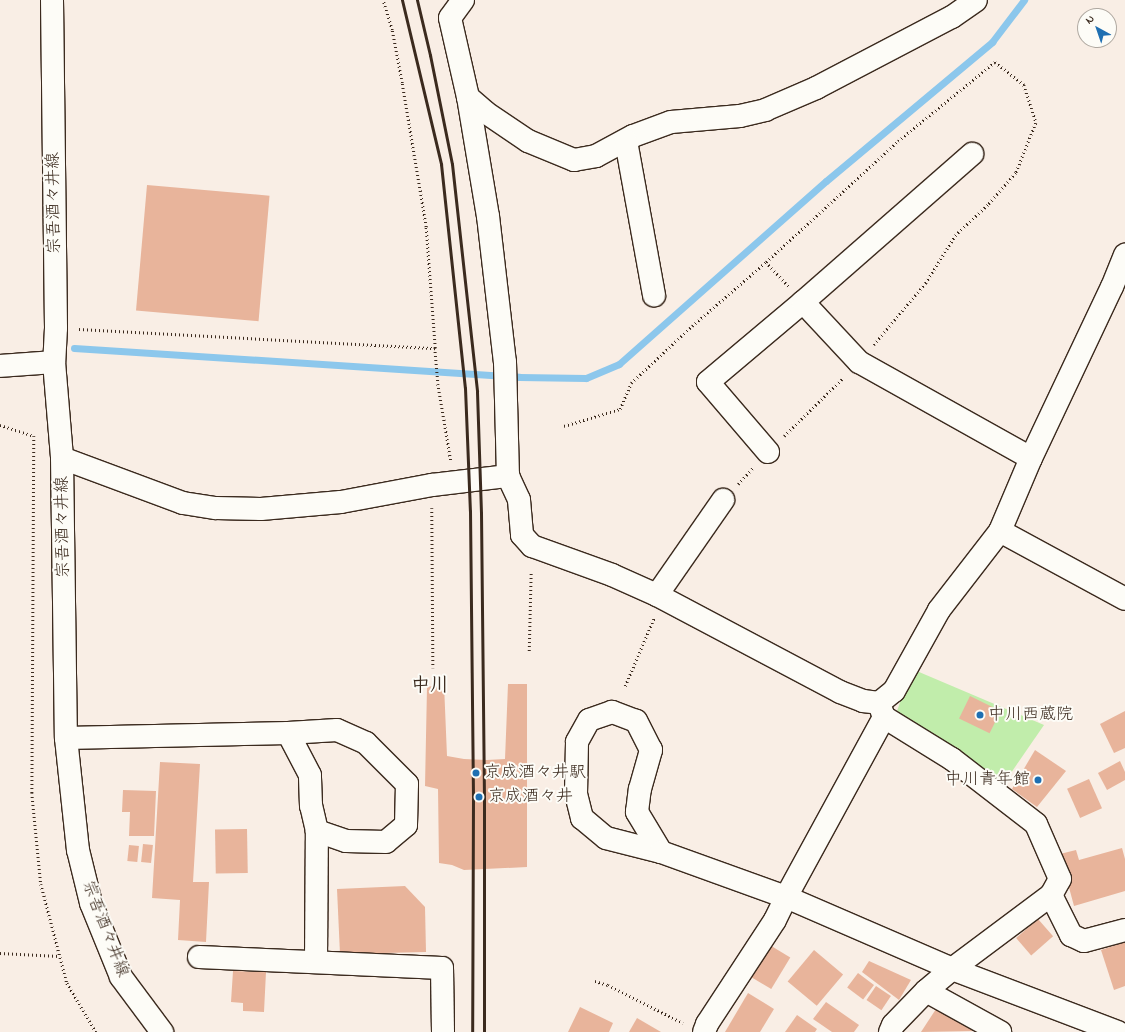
<!DOCTYPE html>
<meta charset="utf-8">
<style>
body{margin:0}
#map{position:relative;width:1125px;height:1032px;overflow:hidden;background:#f9eee5;font-family:"Indie Flower","Klee One",sans-serif}
div>[style]{position:absolute}
.green>*{inset:0;background:#c1edab}
.stream>*{height:7px;margin:-3.5px;padding:0 3.5px;transform-origin:3.5px;border-radius:3.5px;background:#8cc7ec}
.building>*{inset:0;background:#e8b49b;transform-origin:0 0}
.path>*{height:2.5px;margin-top:-1.25px;transform-origin:0;background:repeating-linear-gradient(90deg,#3b2a1e 0 1px,transparent 0 4px)}
.roads{filter:drop-shadow(1px 0 #3b2a1e) drop-shadow(-1px 0 #3b2a1e) drop-shadow(0 1px #3b2a1e) drop-shadow(0 -1px #3b2a1e)}
.minor>*{height:22px;margin:-11px;padding:0 11px;transform-origin:11px;border-radius:11px;background:#fdfcf7}
.major>*{height:22px;margin:-11px;padding:0 11px;transform-origin:11px;border-radius:11px;background:#fdfcf7}
.rail>*{height:3px;margin:-1.5px;padding:0 1.5px;transform-origin:1.5px;border-radius:1.5px;background:#3b2a1e}
.dots>*{width:11px;height:11px;translate:-50% -50%;box-sizing:border-box;border:2px solid #fdfcf7;border-radius:50%}
span{translate:-50% -50%;white-space:nowrap;text-align:center;line-height:1.15;-webkit-text-stroke:4px #fdfcf7;paint-order:stroke}
.street-label{font-size:17px;color:#3b2a1e}
.poi-label{font-size:17px;color:#3b2a1e}
.left{translate:0 -50%;text-align:left}
.right{translate:-100% -50%;text-align:right}
.quarter-label{font-size:19px;color:#3b2a1e;font-weight:700}
.north{position:absolute;left:1077px;top:8px;width:40px;height:40px;box-sizing:border-box;background:#fdfcf7;border:1px solid #afa8a0;border-radius:50%;rotate:320deg;font-size:11px;font-weight:700;line-height:16px;text-align:center;color:#3b2a1e}
.north::after{content:'';display:block;margin:auto;width:14px;height:18px;background:#1f6fb2;clip-path:polygon(50% 0,100% 100%,50% 72%,0 100%)}
</style>
<div id="map">
<div class="green">
<i style="clip-path:polygon(912px 669px,1044px 725px,1004px 783px,897px 711px)"></i>
</div>
<div class="stream">
<i style="left:74px;top:348px;width:446px;rotate:3.7deg"></i>
<i style="left:519px;top:377px;width:67px;rotate:0.9deg"></i>
<i style="left:586px;top:378px;width:36px;rotate:-23deg"></i>
<i style="left:619px;top:364px;width:276px;rotate:-41.5deg"></i>
<i style="left:826px;top:181px;width:217px;rotate:-39.9deg"></i>
<i style="left:992px;top:42px;width:53px;rotate:-52.7deg"></i>
</div>
<div class="building">
<i style="left:147px;top:185px;width:123px;height:126px;rotate:5deg"></i>
<i style="clip-path:polygon(444px 684px,447px 756px,464px 759px,487px 760px,505px 759px,508px 684px,527px 684px,527px 867px,464px 870px,452px 865px,439px 863px,438px 789px,425px 786px,427px 687px)"></i>
<i style="left:970px;top:696px;width:34px;height:25px;rotate:26deg"></i>
<i style="clip-path:polygon(1125px 711px,1125px 748px,1114px 753px,1100px 724px)"></i>
<i style="clip-path:polygon(1035px 750px,1066px 771px,1037px 807px,1012px 789px)"></i>
<i style="clip-path:polygon(1120px 761px,1125px 772px,1125px 780px,1107px 790px,1098px 773px)"></i>
<i style="clip-path:polygon(160px 762px,200px 764px,193px 882px,209px 882px,206px 942px,178px 940px,180px 900px,152px 898px)"></i>
<i style="left:1089px;top:779px;width:32px;height:24px;rotate:66deg"></i>
<i style="clip-path:polygon(123px 790px,156px 791px,154px 836px,129px 836px,130px 812px,122px 812px)"></i>
<i style="left:247px;top:829px;width:44px;height:32px;rotate:89deg"></i>
<i style="left:143px;top:844px;width:10px;height:18px;rotate:6deg"></i>
<i style="left:129px;top:845px;width:10px;height:16px;rotate:6deg"></i>
<i style="clip-path:polygon(1122px 848px,1125px 859px,1125px 891px,1074px 906px,1060px 854px,1076px 850px,1079px 860px)"></i>
<i style="clip-path:polygon(405px 886px,425px 907px,426px 952px,340px 954px,337px 889px)"></i>
<i style="left:1038px;top:919px;width:23px;height:29px;rotate:49deg"></i>
<i style="clip-path:polygon(1125px 942px,1125px 986px,1114px 990px,1101px 950px)"></i>
<i style="left:768px;top:944px;width:26px;height:37px;rotate:31deg"></i>
<i style="left:814px;top:950px;width:38px;height:41px;rotate:40deg"></i>
<i style="clip-path:polygon(869px 961px,911px 980px,899px 1000px,862px 972px)"></i>
<i style="clip-path:polygon(233px 971px,266px 972px,264px 1012px,243px 1011px,243px 1003px,231px 1002px)"></i>
<i style="left:858px;top:973px;width:20px;height:18px;rotate:37deg"></i>
<i style="left:876px;top:986px;width:18px;height:17px;rotate:34deg"></i>
<i style="clip-path:polygon(748px 993px,774px 1009px,760px 1032px,725px 1032px)"></i>
<i style="clip-path:polygon(826px 1002px,859px 1025px,854px 1032px,832px 1032px,813px 1019px)"></i>
<i style="clip-path:polygon(580px 1007px,613px 1023px,609px 1032px,568px 1032px)"></i>
<i style="clip-path:polygon(936px 1009px,974px 1031px,921px 1032px)"></i>
<i style="clip-path:polygon(797px 1015px,817px 1029px,815px 1032px,785px 1032px)"></i>
<i style="clip-path:polygon(637px 1018px,661px 1032px,629px 1032px)"></i>
</div>
<div class="path">
<i style="left:766px;top:262px;width:33px;rotate:47deg"></i>
<i style="left:79px;top:329px;width:357px;rotate:3.1deg"></i>
<i style="left:435px;top:348px;width:121px;rotate:-94.3deg"></i>
<i style="left:426px;top:227px;width:146px;rotate:-99.5deg"></i>
<i style="left:402px;top:83px;width:54px;rotate:-100.7deg"></i>
<i style="left:392px;top:30px;width:31px;rotate:-107deg"></i>
<i style="left:435px;top:348px;width:36px;rotate:85deg"></i>
<i style="left:438px;top:384px;width:78px;rotate:80.4deg"></i>
<i style="left:0;top:425px;width:36px;rotate:18deg"></i>
<i style="left:34px;top:436px;width:357px;rotate:90.3deg"></i>
<i style="left:32px;top:793px;width:91px;rotate:84.4deg"></i>
<i style="left:41px;top:884px;width:102px;rotate:75.3deg"></i>
<i style="left:67px;top:983px;width:57px;rotate:59.4deg"></i>
<i style="left:564px;top:426px;width:59px;rotate:-16.9deg"></i>
<i style="left:620px;top:409px;width:28px;rotate:-67deg"></i>
<i style="left:631px;top:383px;width:83px;rotate:-43.1deg"></i>
<i style="left:692px;top:326px;width:98px;rotate:-40.9deg"></i>
<i style="left:766px;top:262px;width:179px;rotate:-42.5deg"></i>
<i style="left:898px;top:141px;width:125px;rotate:-39.2deg"></i>
<i style="left:995px;top:62px;width:37px;rotate:38deg"></i>
<i style="left:1024px;top:85px;width:40px;rotate:72deg"></i>
<i style="left:1036px;top:123px;width:54px;rotate:111.8deg"></i>
<i style="left:1016px;top:173px;width:43px;rotate:131.2deg"></i>
<i style="left:988px;top:205px;width:44px;rotate:136.8deg"></i>
<i style="left:956px;top:235px;width:57px;rotate:122deg"></i>
<i style="left:926px;top:283px;width:81px;rotate:130deg"></i>
<i style="left:784px;top:436px;width:83px;rotate:-44.5deg"></i>
<i style="left:738px;top:484px;width:22px;rotate:-47deg"></i>
<i style="left:432px;top:508px;width:160px;rotate:89.6deg"></i>
<i style="left:529px;top:651px;width:80px;rotate:-88.6deg"></i>
<i style="left:625px;top:686px;width:74px;rotate:-66.9deg"></i>
<i style="left:0;top:953px;width:59px;rotate:2.9deg"></i>
<i style="left:595px;top:981px;width:14px;rotate:17deg"></i>
<i style="left:608px;top:985px;width:84px;rotate:26.9deg"></i>
</div>
<div class="roads">
<div class="minor">
<i style="left:463px;top:0;width:22px;rotate:126deg"></i>
<i style="left:450px;top:18px;width:81px;rotate:77.2deg"></i>
<i style="left:468px;top:97px;width:121px;rotate:80.5deg"></i>
<i style="left:488px;top:216px;width:147px;rotate:83.4deg"></i>
<i style="left:505px;top:362px;width:114px;rotate:88.5deg"></i>
<i style="left:508px;top:476px;width:26px;rotate:65deg"></i>
<i style="left:519px;top:500px;width:35px;rotate:85deg"></i>
<i style="left:522px;top:535px;width:15px;rotate:48deg"></i>
<i style="left:532px;top:546px;width:85px;rotate:19.9deg"></i>
<i style="left:612px;top:575px;width:49px;rotate:24deg"></i>
<i style="left:657px;top:595px;width:207px;rotate:27.9deg"></i>
<i style="left:840px;top:692px;width:25px;rotate:21deg"></i>
<i style="left:863px;top:701px;width:16px;rotate:7deg"></i>
<i style="left:879px;top:703px;width:19px;rotate:-39deg"></i>
<i style="left:894px;top:691px;width:93px;rotate:-60.9deg"></i>
<i style="left:939px;top:610px;width:100px;rotate:-52.3deg"></i>
<i style="left:1000px;top:531px;width:79px;rotate:-67deg"></i>
<i style="left:1031px;top:458px;width:189px;rotate:-64.7deg"></i>
<i style="left:1112px;top:287px;width:35px;rotate:-68deg"></i>
<i style="left:468px;top:97px;width:23px;rotate:41deg"></i>
<i style="left:485px;top:112px;width:52px;rotate:34deg"></i>
<i style="left:528px;top:141px;width:50px;rotate:22.4deg"></i>
<i style="left:574px;top:160px;width:22px;rotate:-10deg"></i>
<i style="left:596px;top:156px;width:42px;rotate:-28.4deg"></i>
<i style="left:633px;top:136px;width:40px;rotate:-20.2deg"></i>
<i style="left:671px;top:122px;width:69px;rotate:-5deg"></i>
<i style="left:740px;top:116px;width:26px;rotate:-13deg"></i>
<i style="left:765px;top:110px;width:56px;rotate:-23.3deg"></i>
<i style="left:816px;top:88px;width:153px;rotate:-27.6deg"></i>
<i style="left:952px;top:17px;width:29px;rotate:-35deg"></i>
<i style="left:626px;top:141px;width:157px;rotate:79.7deg"></i>
<i style="left:803px;top:302px;width:82px;rotate:47deg"></i>
<i style="left:859px;top:362px;width:197px;rotate:29.2deg"></i>
<i style="left:0;top:366px;width:54px;rotate:-4.2deg"></i>
<i style="left:768px;top:452px;width:92px;rotate:-130.6deg"></i>
<i style="left:708px;top:382px;width:124px;rotate:-40.1deg"></i>
<i style="left:803px;top:302px;width:225px;rotate:-41.2deg"></i>
<i style="left:62px;top:458px;width:129px;rotate:20.4deg"></i>
<i style="left:183px;top:503px;width:33px;rotate:9deg"></i>
<i style="left:216px;top:508px;width:45px;rotate:1.3deg"></i>
<i style="left:261px;top:509px;width:80px;rotate:-5deg"></i>
<i style="left:341px;top:502px;width:93px;rotate:-10.6deg"></i>
<i style="left:432px;top:485px;width:77px;rotate:-6.8deg"></i>
<i style="left:1000px;top:531px;width:142px;rotate:28.5deg"></i>
<i style="left:657px;top:595px;width:116px;rotate:-55.2deg"></i>
<i style="left:884px;top:717px;width:80px;rotate:31.7deg"></i>
<i style="left:952px;top:759px;width:106px;rotate:37.7deg"></i>
<i style="left:1036px;top:824px;width:60px;rotate:66.4deg"></i>
<i style="left:1060px;top:879px;width:18px;rotate:119deg"></i>
<i style="left:1051px;top:895px;width:124px;rotate:143.2deg"></i>
<i style="left:952px;top:969px;width:34px;rotate:140deg"></i>
<i style="left:926px;top:991px;width:47px;rotate:134.1deg"></i>
<i style="left:893px;top:1025px;width:8px;rotate:113deg"></i>
<i style="left:66px;top:738px;width:222px;rotate:-1.3deg"></i>
<i style="left:288px;top:733px;width:49px;rotate:-3.5deg"></i>
<i style="left:337px;top:730px;width:32px;rotate:24deg"></i>
<i style="left:366px;top:743px;width:58px;rotate:45deg"></i>
<i style="left:407px;top:784px;width:41px;rotate:91.4deg"></i>
<i style="left:406px;top:825px;width:26px;rotate:140deg"></i>
<i style="left:386px;top:842px;width:40px;rotate:-178.6deg"></i>
<i style="left:346px;top:841px;width:31px;rotate:-161deg"></i>
<i style="left:317px;top:831px;width:26px;rotate:-103deg"></i>
<i style="left:311px;top:806px;width:31px;rotate:-92deg"></i>
<i style="left:310px;top:775px;width:47px;rotate:-117.6deg"></i>
<i style="left:661px;top:852px;width:47px;rotate:-121deg"></i>
<i style="left:637px;top:812px;width:23px;rotate:-83deg"></i>
<i style="left:640px;top:789px;width:41px;rotate:-74.2deg"></i>
<i style="left:651px;top:750px;width:33px;rotate:-117deg"></i>
<i style="left:636px;top:721px;width:26px;rotate:-159deg"></i>
<i style="left:612px;top:712px;width:24px;rotate:161deg"></i>
<i style="left:589px;top:720px;width:25px;rotate:119deg"></i>
<i style="left:577px;top:742px;width:52px;rotate:91.1deg"></i>
<i style="left:576px;top:794px;width:25px;rotate:76deg"></i>
<i style="left:582px;top:818px;width:31px;rotate:40deg"></i>
<i style="left:606px;top:838px;width:57px;rotate:14.3deg"></i>
<i style="left:661px;top:852px;width:133px;rotate:19.8deg"></i>
<i style="left:786px;top:897px;width:181px;rotate:23.4deg"></i>
<i style="left:952px;top:969px;width:178px;rotate:20.8deg"></i>
<i style="left:1051px;top:895px;width:45px;rotate:63.4deg"></i>
<i style="left:1071px;top:935px;width:14px;rotate:25deg"></i>
<i style="left:1084px;top:941px;width:42px;rotate:-15deg"></i>
<i style="left:199px;top:957px;width:243px;rotate:2.6deg"></i>
<i style="left:442px;top:968px;width:64px;rotate:89.1deg"></i>
<i style="left:316px;top:961px;width:130px;rotate:-89.6deg"></i>
<i style="left:926px;top:991px;width:85px;rotate:29deg"></i>
<i style="left:704px;top:1032px;width:9px;rotate:-69deg"></i>
<i style="left:707px;top:1024px;width:124px;rotate:-56.8deg"></i>
<i style="left:775px;top:920px;width:25px;rotate:-64deg"></i>
<i style="left:786px;top:897px;width:205px;rotate:-61.4deg"></i>
<i style="left:884px;top:717px;width:14px;rotate:-111deg"></i>
</div>
<div class="major">
<i style="left:52px;top:0;width:328px;rotate:89.3deg"></i>
<i style="left:56px;top:328px;width:34px;rotate:93deg"></i>
<i style="left:54px;top:362px;width:96px;rotate:85.2deg"></i>
<i style="left:62px;top:458px;width:280px;rotate:89.2deg"></i>
<i style="left:66px;top:738px;width:113px;rotate:83.9deg"></i>
<i style="left:78px;top:850px;width:55px;rotate:76.2deg"></i>
<i style="left:91px;top:903px;width:80px;rotate:67.9deg"></i>
<i style="left:121px;top:977px;width:69px;rotate:53.3deg"></i>
</div>
</div>
<div class="rail">
<i style="left:402px;top:0;width:169px;rotate:76.6deg"></i>
<i style="left:441px;top:164px;width:225px;rotate:83.9deg"></i>
<i style="left:465px;top:388px;width:123px;rotate:87.7deg"></i>
<i style="left:470px;top:511px;width:286px;rotate:89.4deg"></i>
<i style="left:473px;top:797px;width:235px;rotate:90.2deg"></i>
<i style="left:417px;top:0;width:57px;rotate:76.7deg"></i>
<i style="left:430px;top:55px;width:111px;rotate:78.6deg"></i>
<i style="left:452px;top:164px;width:229px;rotate:83.7deg"></i>
<i style="left:477px;top:392px;width:121px;rotate:88.1deg"></i>
<i style="left:481px;top:513px;width:285px;rotate:89.4deg"></i>
<i style="left:484px;top:798px;width:234px;rotate:90deg"></i>
</div>
<div class="dots">
<i style="left:980px;top:715px;background:#1f6fb2"></i>
<i style="left:476px;top:773px;background:#1f6fb2"></i>
<i style="left:1038px;top:780px;background:#1f6fb2"></i>
<i style="left:479px;top:797px;background:#1f6fb2"></i>
</div>
<div class="street-label">
<span style="left:54px;top:203px;rotate:-91deg">宗吾酒々井線</span>
<span style="left:63px;top:527px;rotate:-91deg">宗吾酒々井線</span>
<span style="left:105px;top:929px;rotate:69deg">宗吾酒々井線</span>
</div>
<div class="poi-label">
<span class="left" style="left:988px;top:715px">中川西蔵院</span>
<span class="left" style="left:484px;top:773px">京成酒々井駅</span>
<span class="right" style="left:1030px;top:780px">中川青年館</span>
<span class="left" style="left:488px;top:797px">京成酒々井</span>
</div>
<div class="quarter-label">
<span style="left:430px;top:687px">中川</span>
</div>
<div class="north">N</div>
</div>
